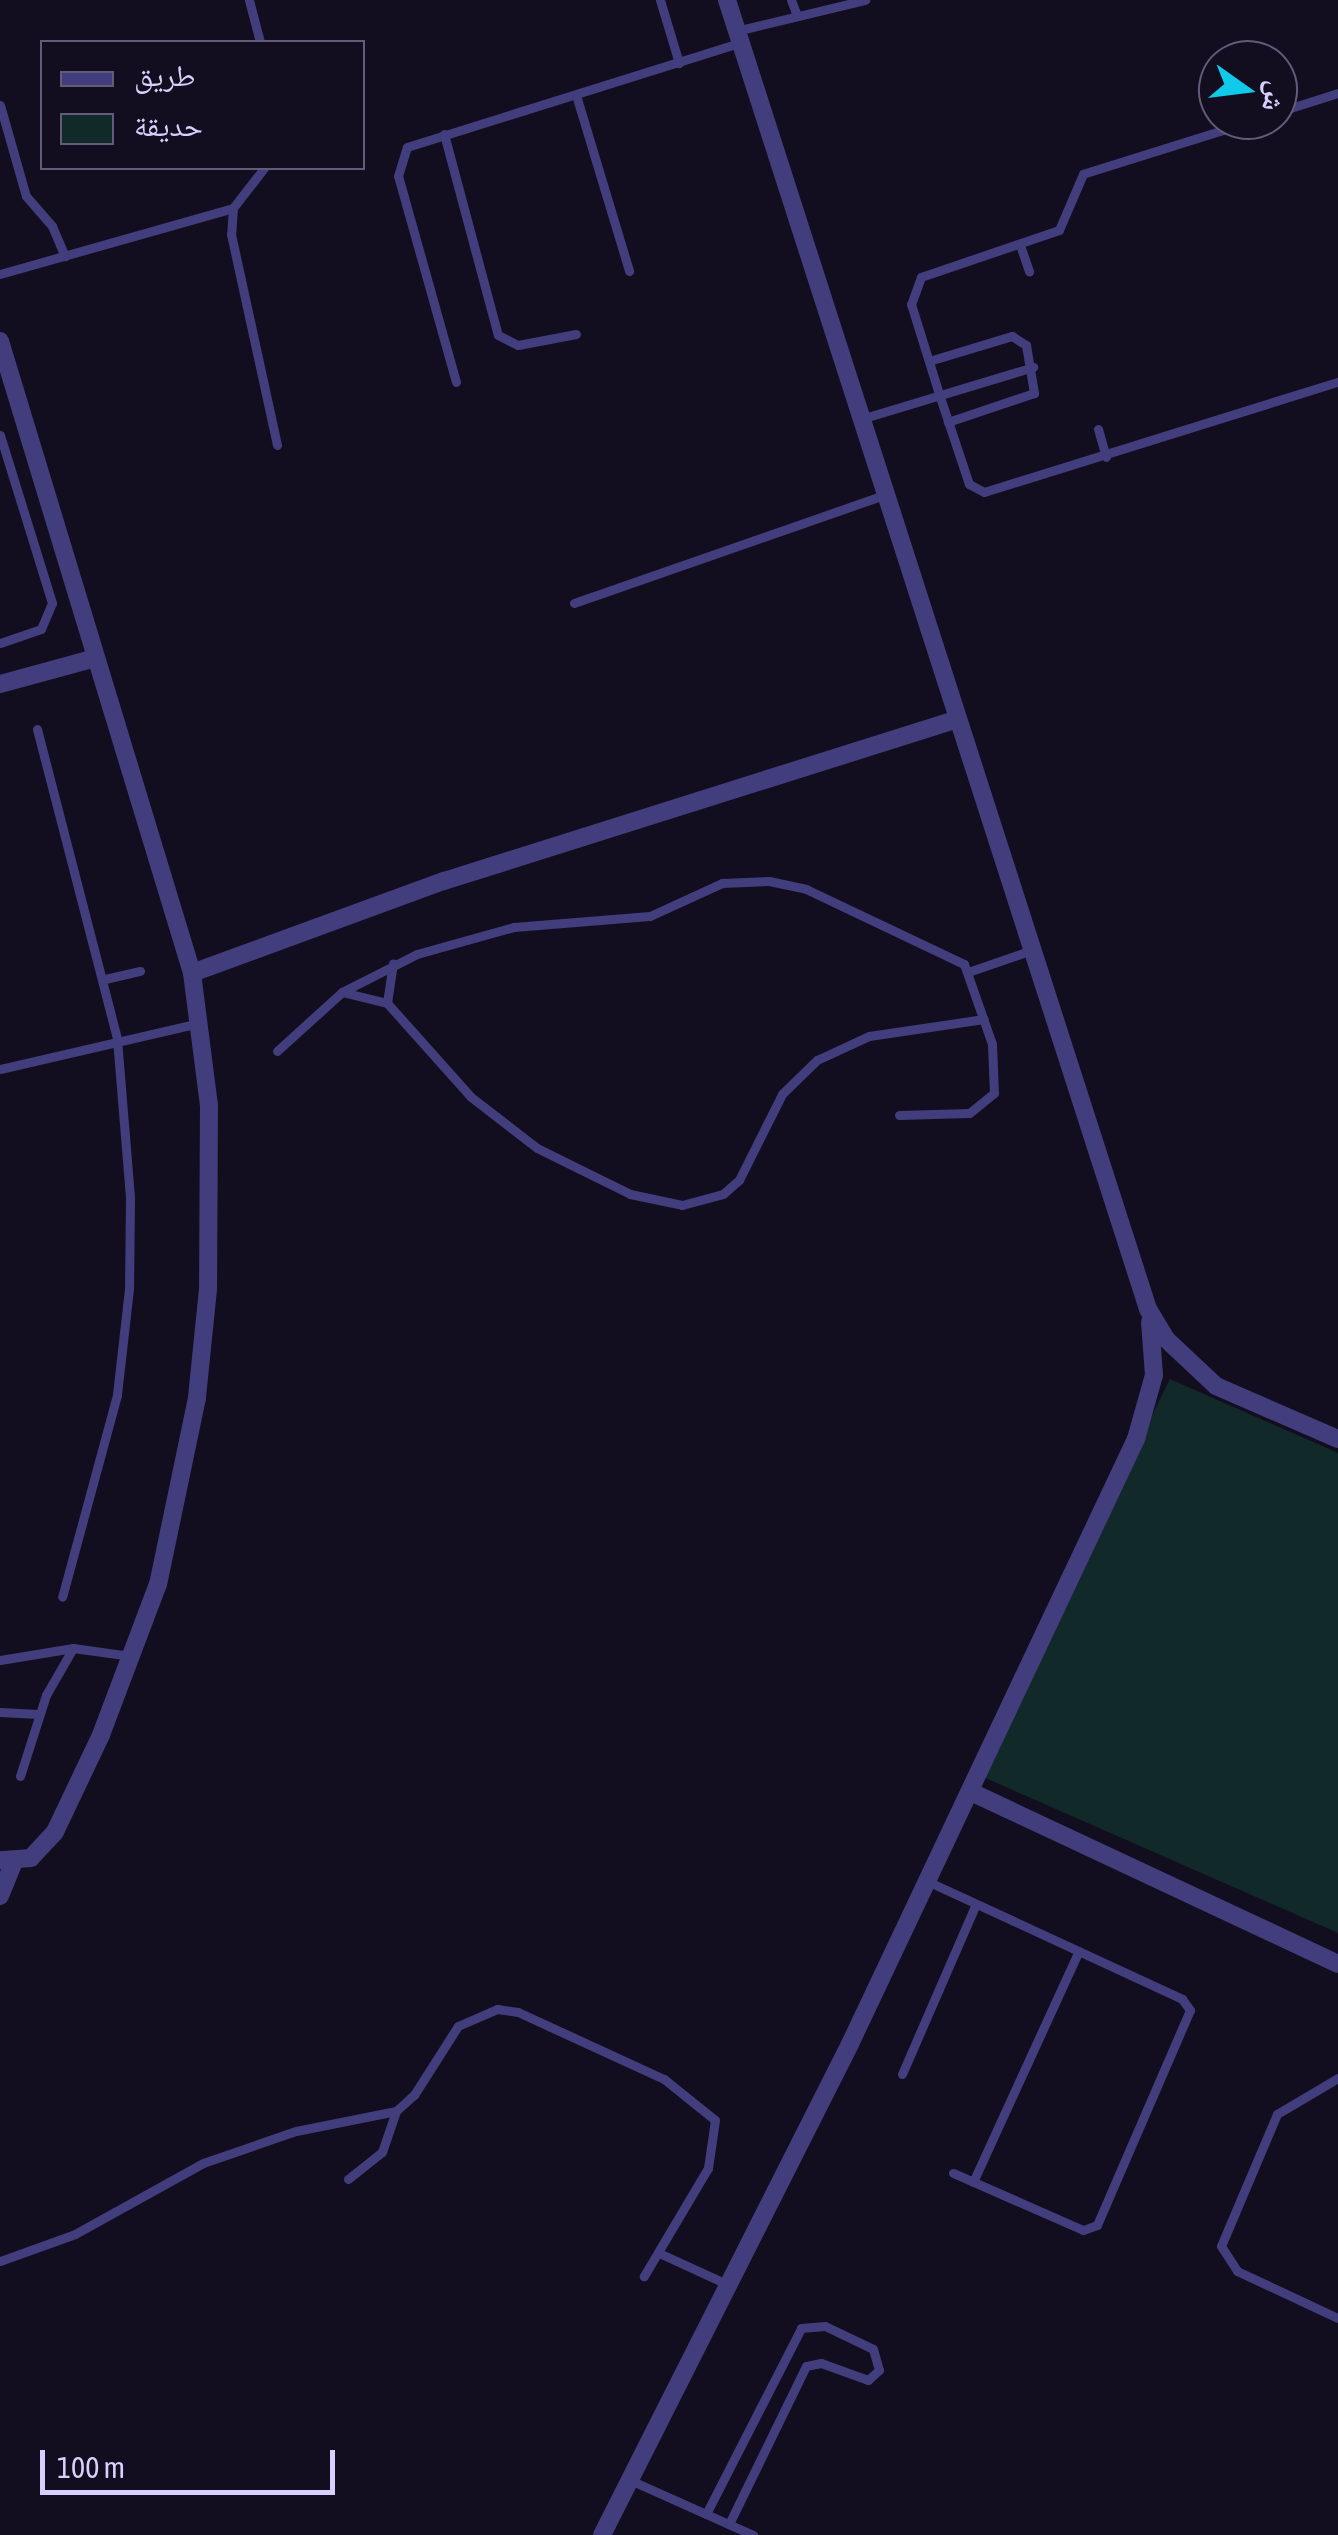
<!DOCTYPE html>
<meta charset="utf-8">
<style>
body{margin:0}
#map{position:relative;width:1338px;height:2535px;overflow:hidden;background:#120e20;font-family:"Asap Condensed","Noto Naskh Arabic",sans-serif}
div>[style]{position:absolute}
.green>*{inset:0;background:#122929}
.service>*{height:9px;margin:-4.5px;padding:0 4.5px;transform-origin:4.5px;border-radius:4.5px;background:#423d7c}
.minor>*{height:18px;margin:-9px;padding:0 9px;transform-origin:9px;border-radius:9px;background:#423d7c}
span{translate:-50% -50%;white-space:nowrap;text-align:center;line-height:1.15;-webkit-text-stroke:9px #120e20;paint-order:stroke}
.legend{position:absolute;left:40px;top:40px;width:325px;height:130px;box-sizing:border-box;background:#120e20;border:2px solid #615c78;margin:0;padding:12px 18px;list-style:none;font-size:30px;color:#d7d0fc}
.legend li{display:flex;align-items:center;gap:20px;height:50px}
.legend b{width:50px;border:2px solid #615c78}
.north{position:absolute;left:1198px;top:40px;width:100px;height:100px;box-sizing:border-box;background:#120e20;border:2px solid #615c78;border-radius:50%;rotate:104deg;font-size:28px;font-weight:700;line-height:40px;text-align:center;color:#d7d0fc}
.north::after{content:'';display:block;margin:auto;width:35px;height:45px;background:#10cae9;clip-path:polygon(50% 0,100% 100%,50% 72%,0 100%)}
.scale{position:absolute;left:40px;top:2450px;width:295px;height:45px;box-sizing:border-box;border:5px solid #d7d0fc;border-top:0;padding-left:12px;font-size:30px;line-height:35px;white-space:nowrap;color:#d7d0fc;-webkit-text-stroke:8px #120e20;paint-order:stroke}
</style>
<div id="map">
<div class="green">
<i style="clip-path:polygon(1170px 1379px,1338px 1453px,1338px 1933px,974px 1773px)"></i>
</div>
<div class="service">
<i style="left:249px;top:0;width:43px;rotate:75.3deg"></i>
<i style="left:660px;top:0;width:66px;rotate:73.2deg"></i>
<i style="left:791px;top:0;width:17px;rotate:69deg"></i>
<i style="left:736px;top:31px;width:133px;rotate:-13.5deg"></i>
<i style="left:576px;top:95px;width:184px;rotate:73.2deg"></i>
<i style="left:0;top:105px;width:95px;rotate:74.1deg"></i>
<i style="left:26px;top:196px;width:40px;rotate:49deg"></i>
<i style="left:52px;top:226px;width:33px;rotate:67deg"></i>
<i style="left:1278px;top:112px;width:63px;rotate:-17.6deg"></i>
<i style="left:1255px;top:120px;width:180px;rotate:162.6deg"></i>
<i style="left:1083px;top:174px;width:61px;rotate:113.2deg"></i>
<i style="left:1059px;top:230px;width:146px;rotate:161.2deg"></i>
<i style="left:921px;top:277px;width:29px;rotate:110deg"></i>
<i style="left:911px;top:304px;width:94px;rotate:72.7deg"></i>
<i style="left:939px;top:394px;width:95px;rotate:71.6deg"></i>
<i style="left:969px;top:484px;width:17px;rotate:28deg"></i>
<i style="left:984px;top:492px;width:371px;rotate:-17.3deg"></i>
<i style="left:444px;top:134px;width:208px;rotate:75deg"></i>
<i style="left:498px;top:335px;width:22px;rotate:27deg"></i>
<i style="left:518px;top:345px;width:59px;rotate:-10.7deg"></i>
<i style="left:264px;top:168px;width:51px;rotate:127.8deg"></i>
<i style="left:233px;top:208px;width:26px;rotate:94deg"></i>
<i style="left:231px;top:234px;width:216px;rotate:77.7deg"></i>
<i style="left:1020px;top:245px;width:28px;rotate:71deg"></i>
<i style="left:0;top:274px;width:242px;rotate:-15.8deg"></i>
<i style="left:929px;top:361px;width:87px;rotate:-16.8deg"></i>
<i style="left:1012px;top:336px;width:17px;rotate:33deg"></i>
<i style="left:1026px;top:345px;width:49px;rotate:80.5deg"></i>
<i style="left:1034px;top:393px;width:91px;rotate:161.4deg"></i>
<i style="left:456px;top:382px;width:214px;rotate:-105.7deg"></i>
<i style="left:398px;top:176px;width:30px;rotate:-73deg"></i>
<i style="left:407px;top:147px;width:348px;rotate:-17.4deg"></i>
<i style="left:861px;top:419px;width:180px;rotate:-16.8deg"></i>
<i style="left:1098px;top:429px;width:29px;rotate:74deg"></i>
<i style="left:0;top:435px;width:176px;rotate:72.8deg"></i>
<i style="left:52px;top:603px;width:28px;rotate:113deg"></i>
<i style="left:41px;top:629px;width:43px;rotate:161.1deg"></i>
<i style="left:574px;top:603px;width:329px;rotate:-19.2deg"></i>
<i style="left:37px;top:729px;width:320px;rotate:75.5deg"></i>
<i style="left:117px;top:1039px;width:160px;rotate:85.3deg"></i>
<i style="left:130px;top:1198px;width:91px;rotate:90.6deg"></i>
<i style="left:129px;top:1289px;width:107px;rotate:96.5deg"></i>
<i style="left:117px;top:1395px;width:209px;rotate:105.2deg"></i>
<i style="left:968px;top:972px;width:68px;rotate:-19deg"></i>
<i style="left:105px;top:979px;width:36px;rotate:-13deg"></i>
<i style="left:342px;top:992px;width:46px;rotate:13.7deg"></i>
<i style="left:387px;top:1003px;width:126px;rotate:48.2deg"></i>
<i style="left:471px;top:1097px;width:83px;rotate:37.7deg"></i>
<i style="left:537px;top:1148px;width:104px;rotate:26.3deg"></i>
<i style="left:630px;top:1194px;width:53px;rotate:11.9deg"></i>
<i style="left:682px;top:1205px;width:42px;rotate:-15deg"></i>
<i style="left:723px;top:1194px;width:21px;rotate:-41deg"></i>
<i style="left:739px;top:1180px;width:96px;rotate:-63.4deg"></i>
<i style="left:782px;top:1094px;width:49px;rotate:-44.2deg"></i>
<i style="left:817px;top:1060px;width:57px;rotate:-24.8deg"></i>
<i style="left:869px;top:1036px;width:116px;rotate:-8.4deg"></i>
<i style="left:387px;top:1003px;width:40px;rotate:-81.5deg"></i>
<i style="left:277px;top:1051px;width:88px;rotate:-42.2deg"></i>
<i style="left:342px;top:992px;width:84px;rotate:-26.9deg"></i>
<i style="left:417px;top:954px;width:101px;rotate:-15.6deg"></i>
<i style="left:514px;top:927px;width:136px;rotate:-4.6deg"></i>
<i style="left:650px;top:916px;width:79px;rotate:-24.6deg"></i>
<i style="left:722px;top:883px;width:47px;rotate:-2.4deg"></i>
<i style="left:769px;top:881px;width:38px;rotate:12deg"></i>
<i style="left:806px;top:889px;width:175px;rotate:25.4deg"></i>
<i style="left:964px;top:964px;width:85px;rotate:70.7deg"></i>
<i style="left:992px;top:1044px;width:49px;rotate:87.7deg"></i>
<i style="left:994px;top:1093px;width:32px;rotate:141deg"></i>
<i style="left:969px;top:1113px;width:70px;rotate:178.4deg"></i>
<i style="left:0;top:1069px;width:205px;rotate:-13deg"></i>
<i style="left:0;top:1660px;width:74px;rotate:-9.3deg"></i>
<i style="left:73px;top:1648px;width:59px;rotate:7.9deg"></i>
<i style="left:0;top:1712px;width:38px;rotate:3deg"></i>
<i style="left:20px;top:1776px;width:85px;rotate:-72.2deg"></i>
<i style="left:46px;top:1695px;width:54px;rotate:-60.1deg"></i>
<i style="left:927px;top:1881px;width:281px;rotate:24.8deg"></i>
<i style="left:1182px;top:1999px;width:14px;rotate:54deg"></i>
<i style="left:1190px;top:2010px;width:234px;rotate:113.4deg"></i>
<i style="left:1097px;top:2225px;width:15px;rotate:160deg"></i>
<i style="left:1083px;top:2230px;width:142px;rotate:-156.3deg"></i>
<i style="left:902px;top:2074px;width:185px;rotate:-66.5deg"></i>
<i style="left:1338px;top:2078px;width:71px;rotate:149.5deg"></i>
<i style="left:1277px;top:2114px;width:143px;rotate:113deg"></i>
<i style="left:1221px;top:2246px;width:30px;rotate:57deg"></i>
<i style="left:1237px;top:2271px;width:111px;rotate:25deg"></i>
<i style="left:348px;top:2179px;width:43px;rotate:-38.5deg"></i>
<i style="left:382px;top:2152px;width:43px;rotate:-71.1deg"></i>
<i style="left:973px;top:2182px;width:254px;rotate:-65.4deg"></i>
<i style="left:659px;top:2253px;width:77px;rotate:24.6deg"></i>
<i style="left:0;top:2261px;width:80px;rotate:-19.8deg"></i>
<i style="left:75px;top:2234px;width:146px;rotate:-29deg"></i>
<i style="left:203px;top:2163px;width:98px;rotate:-19deg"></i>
<i style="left:296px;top:2131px;width:102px;rotate:-11.3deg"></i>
<i style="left:396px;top:2111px;width:24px;rotate:-42deg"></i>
<i style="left:414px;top:2095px;width:82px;rotate:-57.5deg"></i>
<i style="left:458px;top:2026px;width:43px;rotate:-23.6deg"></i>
<i style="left:497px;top:2009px;width:21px;rotate:8deg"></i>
<i style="left:518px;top:2012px;width:161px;rotate:24.7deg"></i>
<i style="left:664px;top:2079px;width:65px;rotate:38.8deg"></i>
<i style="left:715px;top:2120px;width:49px;rotate:98.3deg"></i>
<i style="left:708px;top:2168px;width:126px;rotate:120.7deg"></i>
<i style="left:630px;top:2480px;width:135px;rotate:24.1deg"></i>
<i style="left:706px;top:2514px;width:209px;rotate:-62.9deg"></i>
<i style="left:801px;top:2328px;width:24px;rotate:-5deg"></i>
<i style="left:825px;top:2326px;width:53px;rotate:25.6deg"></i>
<i style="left:873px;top:2349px;width:22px;rotate:74deg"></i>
<i style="left:879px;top:2370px;width:15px;rotate:138deg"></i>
<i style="left:868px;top:2380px;width:50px;rotate:-160.1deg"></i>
<i style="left:821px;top:2363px;width:15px;rotate:169deg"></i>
<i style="left:806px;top:2366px;width:176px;rotate:116deg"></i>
</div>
<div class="minor">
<i style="left:727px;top:0;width:1375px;rotate:72.17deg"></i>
<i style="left:1148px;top:1309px;width:35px;rotate:59deg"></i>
<i style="left:1166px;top:1339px;width:69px;rotate:43.2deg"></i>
<i style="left:1216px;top:1386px;width:133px;rotate:23.5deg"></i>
<i style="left:0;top:341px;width:661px;rotate:73.1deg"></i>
<i style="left:192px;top:973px;width:133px;rotate:82.7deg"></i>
<i style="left:209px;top:1105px;width:184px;rotate:90.3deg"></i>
<i style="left:208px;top:1289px;width:110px;rotate:95.8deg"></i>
<i style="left:197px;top:1398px;width:190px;rotate:101.8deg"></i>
<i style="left:158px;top:1584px;width:161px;rotate:110.7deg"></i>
<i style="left:101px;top:1735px;width:107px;rotate:115.4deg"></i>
<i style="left:55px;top:1832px;width:35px;rotate:133deg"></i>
<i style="left:31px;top:1858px;width:31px;rotate:176deg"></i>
<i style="left:0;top:684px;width:99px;rotate:-15.2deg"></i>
<i style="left:192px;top:973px;width:268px;rotate:-20.1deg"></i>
<i style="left:444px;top:881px;width:539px;rotate:-17.49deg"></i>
<i style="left:971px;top:1792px;width:405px;rotate:25.1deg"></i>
<i style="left:0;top:1896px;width:35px;rotate:-68deg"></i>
<i style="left:602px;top:2535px;width:550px;rotate:-63.2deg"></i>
<i style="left:850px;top:2044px;width:669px;rotate:-64.7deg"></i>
<i style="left:1136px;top:1439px;width:66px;rotate:-74.3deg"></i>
<i style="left:1154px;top:1375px;width:53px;rotate:-94.3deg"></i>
</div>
<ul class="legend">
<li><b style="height:12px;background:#423d7c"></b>طريق</li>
<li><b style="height:28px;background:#122929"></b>حديقة</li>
</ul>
<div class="north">ش</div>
<div class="scale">100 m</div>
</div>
